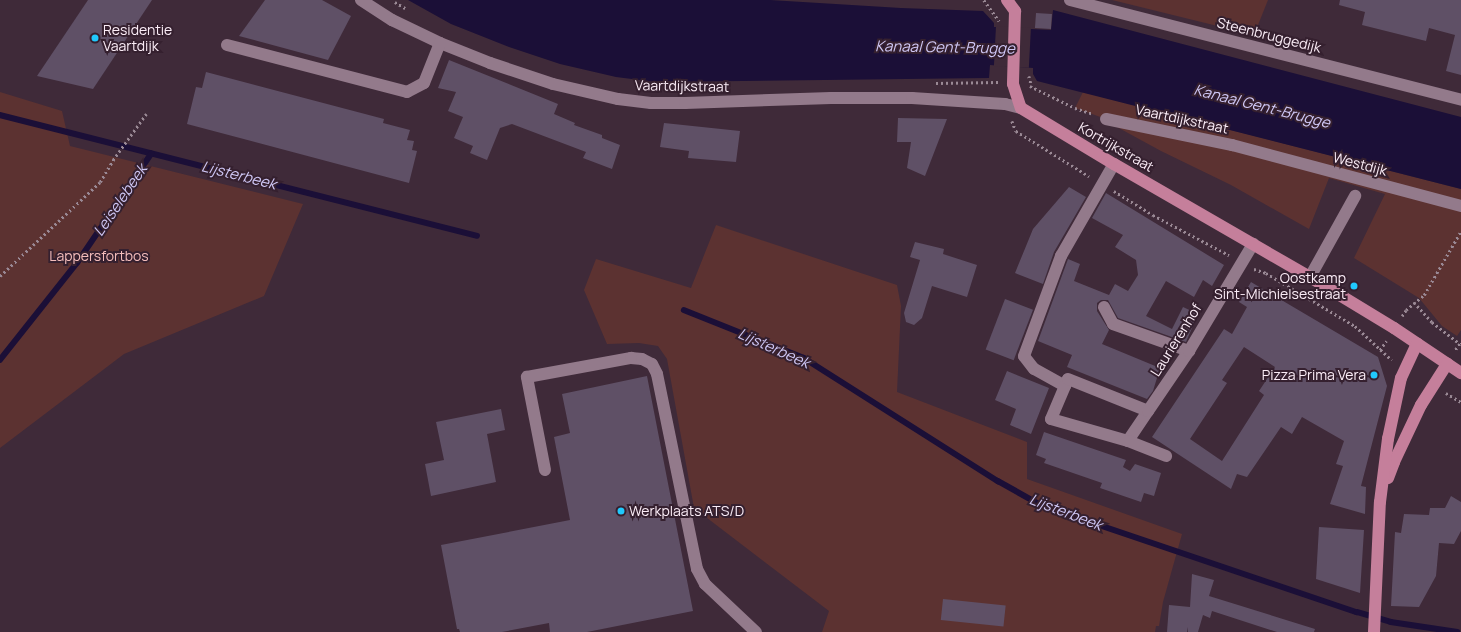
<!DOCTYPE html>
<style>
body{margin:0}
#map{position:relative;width:1461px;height:632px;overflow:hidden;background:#3f2a39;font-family:Manrope,sans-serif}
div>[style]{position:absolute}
.green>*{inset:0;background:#5c3231}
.water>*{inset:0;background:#1b0f37}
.pier>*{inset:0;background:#3f2a39;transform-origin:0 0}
.stream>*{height:5.5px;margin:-2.75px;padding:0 2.75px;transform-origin:2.75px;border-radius:2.75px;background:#1b0f37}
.building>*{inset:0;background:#5f5066;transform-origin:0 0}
.path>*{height:2.5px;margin-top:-1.25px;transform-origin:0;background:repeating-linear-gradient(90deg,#9a8995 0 2px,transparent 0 5px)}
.minor>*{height:12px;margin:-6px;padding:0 6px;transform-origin:6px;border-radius:6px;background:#937a8b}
.major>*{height:12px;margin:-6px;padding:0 6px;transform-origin:6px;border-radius:6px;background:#c57f9b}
.dots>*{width:11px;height:11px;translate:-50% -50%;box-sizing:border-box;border:2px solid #35202f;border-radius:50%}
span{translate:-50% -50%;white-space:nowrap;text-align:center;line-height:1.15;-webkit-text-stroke:4px #35202f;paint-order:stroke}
.poi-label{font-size:14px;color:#fbedf7}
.left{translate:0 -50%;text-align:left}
.right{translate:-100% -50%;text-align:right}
.street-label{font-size:14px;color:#fbedf7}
.park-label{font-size:14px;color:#f4bdbb}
.water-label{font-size:15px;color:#cfc7f5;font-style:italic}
</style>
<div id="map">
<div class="green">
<i style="clip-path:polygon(1112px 0,1268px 0,1254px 35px)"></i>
<i style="clip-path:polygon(0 92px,62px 111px,70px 146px,303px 204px,264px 296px,124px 354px,0 448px)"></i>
<i style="clip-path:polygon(1083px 92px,1461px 189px,1461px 330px,1457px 336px,1442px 326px,1419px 298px,1354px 258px,1385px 194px,1329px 178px,1309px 229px,1231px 185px,1161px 151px,1117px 127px,1106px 119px,1075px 108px)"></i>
<i style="clip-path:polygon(716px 225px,897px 285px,901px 306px,897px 392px,1027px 442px,1027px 479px,1182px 534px,1163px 602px,1159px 626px,1156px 626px,1155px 632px,822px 632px,829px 611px,694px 508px,667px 359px,658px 346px,639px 343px,607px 344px,584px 290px,596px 259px,691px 288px)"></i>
</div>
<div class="water">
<i style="clip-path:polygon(408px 0,770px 0,901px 8px,983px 11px,994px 23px,994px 27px,1051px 30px,1053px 10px,1461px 117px,1461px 189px,1037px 81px,1033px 74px,1033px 68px,990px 65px,989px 78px,656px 82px,616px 77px,560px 64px,509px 47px,451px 24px)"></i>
</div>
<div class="pier">
<i style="left:996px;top:26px;width:35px;height:40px;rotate:3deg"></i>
</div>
<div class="stream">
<i style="left:0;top:115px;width:492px;rotate:14.2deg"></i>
<i style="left:684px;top:310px;width:129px;rotate:21.8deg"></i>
<i style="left:804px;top:358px;width:230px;rotate:32.4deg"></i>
<i style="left:998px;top:481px;width:51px;rotate:29.1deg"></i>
<i style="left:1043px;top:506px;width:331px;rotate:18.7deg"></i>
<i style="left:1357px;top:612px;width:35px;rotate:16deg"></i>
<i style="left:1391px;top:622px;width:67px;rotate:8.6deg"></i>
<i style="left:0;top:360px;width:124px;rotate:-51.6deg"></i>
<i style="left:77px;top:263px;width:132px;rotate:-55.8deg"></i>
</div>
<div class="building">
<i style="clip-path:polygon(88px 0,152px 0,93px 89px,37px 76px)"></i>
<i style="clip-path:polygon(265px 0,322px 0,351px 16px,328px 60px,239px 36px)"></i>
<i style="clip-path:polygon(1340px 0,1461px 0,1461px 75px,1446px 71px,1455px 35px,1429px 28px,1426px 41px,1362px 25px,1365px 12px,1339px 5px)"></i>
<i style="left:1036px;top:13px;width:16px;height:15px;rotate:4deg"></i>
<i style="clip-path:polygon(449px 60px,558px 104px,554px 114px,575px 123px,574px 125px,602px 135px,602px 138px,620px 145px,612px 169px,583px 158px,586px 152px,512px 124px,500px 128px,487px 160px,470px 153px,473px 146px,454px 138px,463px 117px,448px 111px,456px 92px,438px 88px)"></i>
<i style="clip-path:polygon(206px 72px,384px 119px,383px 123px,410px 130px,407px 140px,414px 141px,412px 150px,417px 151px,409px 183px,187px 124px,196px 87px,202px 88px)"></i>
<i style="clip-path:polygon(898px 118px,947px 119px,925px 176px,907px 168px,911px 142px,897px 142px)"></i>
<i style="clip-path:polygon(664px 123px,740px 131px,736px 162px,688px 158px,689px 151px,660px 147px)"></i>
<i style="clip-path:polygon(1069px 187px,1086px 197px,1054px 252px,1043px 284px,1015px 273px,1033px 229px)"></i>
<i style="clip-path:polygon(1106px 193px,1224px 265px,1212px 286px,1203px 280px,1194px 297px,1166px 281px,1146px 316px,1172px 329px,1183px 307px,1198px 314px,1186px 342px,1118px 318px,1108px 300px,1101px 300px,1097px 303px,1097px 311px,1109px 330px,1102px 344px,1160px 368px,1153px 391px,1147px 399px,1067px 367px,1072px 355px,1038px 341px,1068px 259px,1080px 264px,1074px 281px,1109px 295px,1115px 284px,1128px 291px,1138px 275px,1136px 260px,1115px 247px,1123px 235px,1092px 218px)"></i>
<i style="clip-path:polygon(915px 242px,944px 249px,943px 254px,977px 265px,967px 297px,932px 286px,922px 318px,914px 325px,906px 322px,904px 313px,920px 260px,910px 257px)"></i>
<i style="clip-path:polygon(evenodd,1251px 282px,1378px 357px,1387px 386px,1361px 486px,1366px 487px,1365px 514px,1330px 504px,1343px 466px,1336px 464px,1344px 441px,1302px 417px,1292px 434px,1281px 427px,1247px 477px,1237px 474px,1231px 489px,1152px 437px,1224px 329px,1232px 334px,1247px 307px,1239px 302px,1251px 282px,1244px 347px,1275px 367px,1259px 391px,1264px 395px,1222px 461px,1190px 439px,1227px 383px,1222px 380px,1244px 347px)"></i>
<i style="left:1005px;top:299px;width:30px;height:54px;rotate:21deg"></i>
<i style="clip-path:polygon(1007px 371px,1049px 388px,1031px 434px,1010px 425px,1016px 409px,995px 400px)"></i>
<i style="clip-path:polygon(647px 376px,693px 611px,587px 632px,550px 632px,549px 623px,502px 632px,460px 632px,459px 629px,457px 629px,441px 545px,570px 520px,554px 437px,570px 433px,562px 394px)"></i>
<i style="clip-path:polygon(501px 409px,505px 430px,487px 434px,496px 482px,431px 496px,425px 464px,444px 460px,436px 422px)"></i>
<i style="clip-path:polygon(1044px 432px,1126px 460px,1123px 467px,1130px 471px,1135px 464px,1161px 473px,1154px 496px,1144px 493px,1141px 502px,1100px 488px,1102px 483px,1044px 463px,1046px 459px,1036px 455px)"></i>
<i style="clip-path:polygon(1451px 496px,1461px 502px,1461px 531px,1454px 544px,1439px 543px,1436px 576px,1419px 607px,1391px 606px,1395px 532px,1401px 533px,1404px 514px,1429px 515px,1430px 508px,1445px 508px)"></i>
<i style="clip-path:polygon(1319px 527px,1364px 530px,1360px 593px,1316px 579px)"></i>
<i style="clip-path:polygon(1192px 574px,1214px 580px,1209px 596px,1315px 629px,1314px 632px,1277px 632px,1212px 611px,1210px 618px,1203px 615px,1198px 632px,1188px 632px,1188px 627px,1187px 632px,1167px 632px,1169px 605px,1190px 607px)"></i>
<i style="left:943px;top:599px;width:63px;height:21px;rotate:6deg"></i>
</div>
<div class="path">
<i style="left:984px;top:0;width:26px;rotate:54deg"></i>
<i style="left:395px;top:2px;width:12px;rotate:31deg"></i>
<i style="left:1029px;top:76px;width:11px;rotate:75deg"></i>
<i style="left:936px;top:83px;width:63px;rotate:-0.9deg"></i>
<i style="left:1030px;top:86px;width:50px;rotate:26.1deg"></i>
<i style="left:1075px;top:108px;width:19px;rotate:18deg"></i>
<i style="left:1012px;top:121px;width:11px;rotate:68deg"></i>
<i style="left:1016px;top:131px;width:86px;rotate:31.7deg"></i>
<i style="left:1114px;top:191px;width:46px;rotate:31.6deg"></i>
<i style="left:1153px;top:215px;width:86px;rotate:27.8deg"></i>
<i style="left:1254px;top:269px;width:13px;rotate:18deg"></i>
<i style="left:1266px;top:273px;width:104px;rotate:30.8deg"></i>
<i style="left:1355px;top:326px;width:50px;rotate:42.6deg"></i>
<i style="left:0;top:276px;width:137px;rotate:-43.2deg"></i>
<i style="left:100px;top:182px;width:26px;rotate:-59deg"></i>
<i style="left:113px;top:160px;width:57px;rotate:-54.3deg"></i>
<i style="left:1414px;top:302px;width:27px;rotate:48deg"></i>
<i style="left:1432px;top:322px;width:36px;rotate:38deg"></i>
<i style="left:1460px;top:344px;width:9px;rotate:126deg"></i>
<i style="left:1402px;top:316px;width:7px;rotate:-56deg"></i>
<i style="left:1406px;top:310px;width:23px;rotate:-40deg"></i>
<i style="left:1424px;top:295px;width:74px;rotate:-60deg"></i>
<i style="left:1380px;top:350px;width:11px;rotate:-56deg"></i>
<i style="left:1446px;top:393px;width:17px;rotate:31deg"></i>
</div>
<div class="minor">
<i style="left:361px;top:0;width:37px;rotate:33deg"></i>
<i style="left:392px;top:20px;width:53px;rotate:25.6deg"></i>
<i style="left:440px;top:43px;width:54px;rotate:21.8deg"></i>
<i style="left:490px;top:63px;width:66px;rotate:18.4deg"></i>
<i style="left:553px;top:84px;width:67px;rotate:13deg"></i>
<i style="left:618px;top:99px;width:33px;rotate:7deg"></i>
<i style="left:651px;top:103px;width:34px"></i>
<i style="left:685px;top:103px;width:146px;rotate:-2deg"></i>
<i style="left:831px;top:98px;width:81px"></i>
<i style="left:912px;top:98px;width:93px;rotate:3.7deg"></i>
<i style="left:1005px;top:104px;width:16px;rotate:14deg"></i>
<i style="left:1070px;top:0;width:404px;rotate:14.3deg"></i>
<i style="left:227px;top:45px;width:186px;rotate:14.6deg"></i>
<i style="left:407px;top:92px;width:19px;rotate:-28deg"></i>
<i style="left:424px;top:83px;width:43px;rotate:-68.2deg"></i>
<i style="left:1106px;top:119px;width:129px;rotate:11.7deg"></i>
<i style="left:1232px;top:145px;width:237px;rotate:14.9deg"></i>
<i style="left:1310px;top:277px;width:93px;rotate:-60.9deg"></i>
<i style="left:1104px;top:307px;width:19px;rotate:62deg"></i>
<i style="left:1113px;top:324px;width:81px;rotate:19.6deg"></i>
<i style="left:1065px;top:386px;width:35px;rotate:-151deg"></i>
<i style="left:1034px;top:369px;width:16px;rotate:-128deg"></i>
<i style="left:1024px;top:356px;width:107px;rotate:-69.7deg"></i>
<i style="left:1061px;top:256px;width:106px;rotate:-60.1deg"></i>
<i style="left:1148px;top:411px;width:36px;rotate:124deg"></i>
<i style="left:1128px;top:441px;width:80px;rotate:-164.1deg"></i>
<i style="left:1051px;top:419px;width:43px;rotate:-67deg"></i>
<i style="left:1068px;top:379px;width:86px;rotate:21.8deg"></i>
<i style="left:1148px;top:411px;width:73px;rotate:-55.7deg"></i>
<i style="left:1189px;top:351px;width:125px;rotate:-59.1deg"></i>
<i style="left:1128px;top:441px;width:41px;rotate:21.5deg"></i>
<i style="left:545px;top:470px;width:95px;rotate:-101deg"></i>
<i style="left:527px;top:377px;width:106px;rotate:-10.4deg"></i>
<i style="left:631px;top:358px;width:11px;rotate:5deg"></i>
<i style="left:642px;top:359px;width:11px;rotate:27deg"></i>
<i style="left:652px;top:364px;width:11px;rotate:63deg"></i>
<i style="left:657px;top:374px;width:199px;rotate:78.4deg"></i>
<i style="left:697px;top:569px;width:17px;rotate:62deg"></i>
<i style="left:705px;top:584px;width:70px;rotate:43.3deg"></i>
</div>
<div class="major">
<i style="left:1007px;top:0;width:14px;rotate:54deg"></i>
<i style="left:1015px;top:11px;width:73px;rotate:91.6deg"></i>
<i style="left:1013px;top:84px;width:25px;rotate:72deg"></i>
<i style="left:1021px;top:108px;width:109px;rotate:31.1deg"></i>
<i style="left:1114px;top:164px;width:226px;rotate:30deg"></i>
<i style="left:1310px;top:277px;width:98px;rotate:31.3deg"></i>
<i style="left:1394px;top:328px;width:81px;rotate:33.9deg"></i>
<i style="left:1388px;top:478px;width:17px;rotate:-69deg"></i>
<i style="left:1394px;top:462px;width:63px;rotate:-64.7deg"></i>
<i style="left:1421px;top:405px;width:49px;rotate:-57.6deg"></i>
<i style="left:1374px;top:632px;width:130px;rotate:-87.4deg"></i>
<i style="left:1380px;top:502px;width:64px;rotate:-82.8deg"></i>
<i style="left:1388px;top:439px;width:62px;rotate:-78deg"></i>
<i style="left:1401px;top:378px;width:38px;rotate:-65deg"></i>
</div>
<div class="dots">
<i style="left:95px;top:38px;background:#20c9fd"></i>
<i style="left:1354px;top:286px;background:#20c9fd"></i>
<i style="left:1374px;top:375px;background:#20c9fd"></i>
<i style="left:621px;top:511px;background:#20c9fd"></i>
</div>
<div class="poi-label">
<span class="left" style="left:103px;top:38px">Residentie<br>Vaartdijk</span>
<span class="right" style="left:1346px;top:286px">Oostkamp<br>Sint-Michielsestraat</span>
<span class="right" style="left:1366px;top:375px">Pizza Prima Vera</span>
<span class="left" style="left:629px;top:511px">Werkplaats ATS/D</span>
</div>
<div class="street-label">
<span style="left:1269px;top:35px;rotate:14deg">Steenbruggedijk</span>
<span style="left:682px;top:86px;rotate:1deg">Vaartdijkstraat</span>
<span style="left:1182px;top:119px;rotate:12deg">Vaartdijkstraat</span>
<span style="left:1116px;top:147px;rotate:30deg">Kortrijkstraat</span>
<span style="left:1360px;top:164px;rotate:15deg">Westdijk</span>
<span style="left:1176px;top:340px;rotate:-58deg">Laurierenhof</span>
</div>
<div class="park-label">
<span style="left:99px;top:256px">Lappersfortbos</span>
</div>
<div class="water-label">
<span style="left:945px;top:47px;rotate:1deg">Kanaal Gent-Brugge</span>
<span style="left:1262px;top:106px;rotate:14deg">Kanaal Gent-Brugge</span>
<span style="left:239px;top:175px;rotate:14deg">Lijsterbeek</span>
<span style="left:120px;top:200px;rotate:-56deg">Leiselebeek</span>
<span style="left:774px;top:348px;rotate:24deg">Lijsterbeek</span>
<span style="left:1066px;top:512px;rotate:21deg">Lijsterbeek</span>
</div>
</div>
